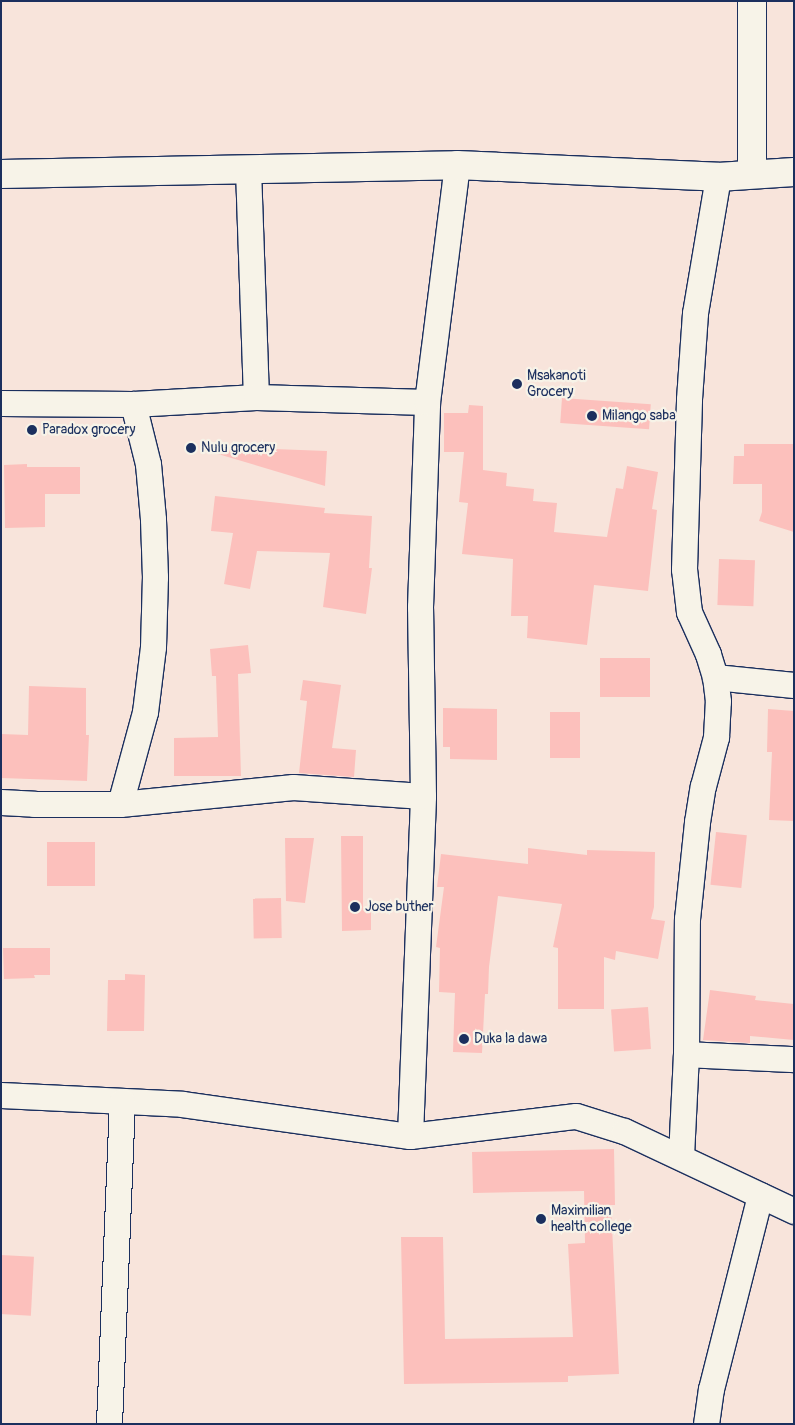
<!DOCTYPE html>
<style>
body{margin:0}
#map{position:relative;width:795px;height:1425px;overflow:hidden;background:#f8e4db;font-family:Pangolin,sans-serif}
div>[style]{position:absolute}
.building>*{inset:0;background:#fcc0bc;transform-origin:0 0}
.roads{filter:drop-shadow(1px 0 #1b2f5e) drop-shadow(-1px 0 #1b2f5e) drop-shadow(0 1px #1b2f5e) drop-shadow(0 -1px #1b2f5e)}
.street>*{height:25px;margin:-12.5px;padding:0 12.5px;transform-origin:12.5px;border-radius:12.5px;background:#f7f3e8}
.secondary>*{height:28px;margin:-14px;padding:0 14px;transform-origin:14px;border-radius:14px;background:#f7f3e8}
.highway>*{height:28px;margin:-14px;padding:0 14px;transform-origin:14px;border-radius:14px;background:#f7f3e8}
.dots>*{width:14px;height:14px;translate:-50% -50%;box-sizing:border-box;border:2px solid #f7f3e8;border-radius:50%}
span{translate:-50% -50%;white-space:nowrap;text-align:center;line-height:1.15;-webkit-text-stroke:4.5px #f7f3e8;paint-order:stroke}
.poi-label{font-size:14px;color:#1b2f5e}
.left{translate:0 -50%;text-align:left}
.frame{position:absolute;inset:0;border:2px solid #1b2f5e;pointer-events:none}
</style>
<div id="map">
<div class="building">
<i style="left:562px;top:398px;width:89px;height:25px;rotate:4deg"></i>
<i style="clip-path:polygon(469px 405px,483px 406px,483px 470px,507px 473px,506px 486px,534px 489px,533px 501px,557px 503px,554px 532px,607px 537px,616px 488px,623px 489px,627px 466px,658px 472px,652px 509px,657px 510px,648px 591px,594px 585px,587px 645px,527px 638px,528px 616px,511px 616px,513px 559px,462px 554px,468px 503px,459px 502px,464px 452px,444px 452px,444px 413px,468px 413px)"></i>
<i style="clip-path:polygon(744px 444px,794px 444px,794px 532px,759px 521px,762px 512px,762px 484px,733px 484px,734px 456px,744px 456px)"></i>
<i style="clip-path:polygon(220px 447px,327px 451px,325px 486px,218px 454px)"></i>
<i style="clip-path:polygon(27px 464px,27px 467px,80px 467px,80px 494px,45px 494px,45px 527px,5px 528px,4px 465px)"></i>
<i style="clip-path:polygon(215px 496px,325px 508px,324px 513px,372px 516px,369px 568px,372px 568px,366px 614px,323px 607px,330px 553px,257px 551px,250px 589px,224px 584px,233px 533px,211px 531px)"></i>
<i style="left:719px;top:559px;width:36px;height:46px;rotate:2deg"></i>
<i style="clip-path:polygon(248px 645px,251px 673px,238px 674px,241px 776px,174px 776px,174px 738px,218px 737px,216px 676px,212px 676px,210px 649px)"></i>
<i style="left:600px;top:658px;width:50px;height:39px"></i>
<i style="clip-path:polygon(303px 680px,341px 685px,332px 748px,356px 750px,354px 777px,299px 773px,307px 701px,300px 700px)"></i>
<i style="clip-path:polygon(29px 686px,86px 688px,86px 735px,89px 735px,87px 781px,1px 778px,1px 734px,28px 735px)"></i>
<i style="clip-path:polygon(443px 708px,497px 709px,497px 760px,450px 759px,450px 747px,443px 747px)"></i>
<i style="clip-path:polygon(768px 709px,794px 711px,794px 821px,769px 820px,772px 752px,767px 752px)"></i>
<i style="left:550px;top:712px;width:30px;height:46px"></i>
<i style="left:716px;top:832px;width:31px;height:53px;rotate:6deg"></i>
<i style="clip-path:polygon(341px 836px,363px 836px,363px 908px,371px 908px,371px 930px,342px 931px)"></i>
<i style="clip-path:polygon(285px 838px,314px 838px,305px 903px,286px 901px)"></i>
<i style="left:47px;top:842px;width:48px;height:44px"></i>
<i style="clip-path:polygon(528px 848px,587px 855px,587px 850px,655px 852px,654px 907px,651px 919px,665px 921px,658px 959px,616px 951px,615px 960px,604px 957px,604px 1009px,558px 1009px,558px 948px,553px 947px,562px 904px,498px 896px,489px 967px,488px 994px,485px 994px,482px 1053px,453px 1052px,455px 993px,439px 992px,440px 948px,436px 947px,444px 887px,437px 887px,441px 854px,528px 864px)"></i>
<i style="left:281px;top:898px;width:40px;height:28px;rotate:89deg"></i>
<i style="clip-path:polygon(3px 948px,50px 948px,50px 975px,34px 975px,35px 978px,4px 979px)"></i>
<i style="clip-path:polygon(125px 974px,145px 975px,144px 1031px,107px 1031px,108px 980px,125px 980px)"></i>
<i style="clip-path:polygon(710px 990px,756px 996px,755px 1000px,794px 1004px,794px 1040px,750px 1036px,750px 1043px,703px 1040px)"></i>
<i style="left:648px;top:1007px;width:42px;height:37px;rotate:86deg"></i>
<i style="clip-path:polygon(614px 1149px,615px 1205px,611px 1205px,619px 1374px,568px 1376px,568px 1382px,404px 1384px,401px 1237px,443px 1237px,445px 1339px,573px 1337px,568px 1244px,585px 1243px,584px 1191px,473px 1193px,472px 1152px)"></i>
<i style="left:1px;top:1255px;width:33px;height:59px;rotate:3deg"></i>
</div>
<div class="roads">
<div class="street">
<i style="left:248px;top:169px;width:228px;rotate:88deg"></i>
<i style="left:1px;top:403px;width:132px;rotate:0.4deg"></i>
<i style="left:133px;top:404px;width:123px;rotate:-3.3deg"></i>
<i style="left:256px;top:397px;width:171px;rotate:1.7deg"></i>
<i style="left:715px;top:677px;width:79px;rotate:5.8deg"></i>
<i style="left:1px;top:802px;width:33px;rotate:3deg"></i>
<i style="left:34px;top:804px;width:86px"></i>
<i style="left:120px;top:804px;width:174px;rotate:-5.6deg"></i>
<i style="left:293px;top:787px;width:130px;rotate:4deg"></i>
<i style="left:120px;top:804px;width:95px;rotate:-74.8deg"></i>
<i style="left:145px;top:712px;width:65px;rotate:-83deg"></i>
<i style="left:153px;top:647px;width:70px;rotate:-88.4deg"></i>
<i style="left:155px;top:577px;width:58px;rotate:-92deg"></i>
<i style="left:153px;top:519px;width:55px;rotate:-95.2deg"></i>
<i style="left:148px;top:464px;width:62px;rotate:-104deg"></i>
<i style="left:686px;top:1054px;width:108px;rotate:2.7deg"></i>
<i style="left:1px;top:1095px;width:181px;rotate:2.8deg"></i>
<i style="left:182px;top:1104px;width:230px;rotate:8deg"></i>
<i style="left:410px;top:1136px;width:167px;rotate:-6.9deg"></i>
<i style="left:576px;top:1116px;width:50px;rotate:17.4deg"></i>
<i style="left:624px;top:1131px;width:188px;rotate:25.2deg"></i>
<i style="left:410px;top:1136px;width:340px;rotate:-87.8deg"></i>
<i style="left:423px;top:796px;width:189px;rotate:-90.9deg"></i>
<i style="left:420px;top:607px;width:205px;rotate:-88deg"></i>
<i style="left:427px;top:402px;width:239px;rotate:-82.8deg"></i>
<i style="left:681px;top:1156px;width:102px;rotate:-87.2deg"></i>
<i style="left:686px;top:1054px;width:135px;rotate:-89.6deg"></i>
<i style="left:687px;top:919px;width:98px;rotate:-84.1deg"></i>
<i style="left:697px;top:822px;width:36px;rotate:-81deg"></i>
<i style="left:703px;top:786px;width:51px;rotate:-75.1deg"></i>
<i style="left:716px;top:737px;width:36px;rotate:-87deg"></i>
<i style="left:718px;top:701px;width:24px;rotate:-97deg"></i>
<i style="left:715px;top:677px;width:24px;rotate:-107deg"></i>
<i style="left:708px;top:654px;width:46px;rotate:-114.3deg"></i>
<i style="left:689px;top:612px;width:43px;rotate:-96.6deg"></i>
<i style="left:684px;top:569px;width:170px;rotate:-88.3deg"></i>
<i style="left:689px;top:399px;width:86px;rotate:-86deg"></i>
<i style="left:695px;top:313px;width:138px;rotate:-80.4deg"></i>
<i style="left:109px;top:1424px;width:323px;rotate:-87.7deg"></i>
<i style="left:706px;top:1424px;width:35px;rotate:-82deg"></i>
<i style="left:711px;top:1389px;width:200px;rotate:-75.8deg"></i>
</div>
<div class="secondary">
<i style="left:752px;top:1px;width:173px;rotate:90deg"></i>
</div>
<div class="highway">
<i style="left:1px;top:174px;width:456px;rotate:-1.1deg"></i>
<i style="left:457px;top:165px;width:261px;rotate:2.6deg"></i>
<i style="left:718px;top:177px;width:76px;rotate:-3.8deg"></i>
</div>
</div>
<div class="dots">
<i style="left:517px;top:384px;background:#1b2f5e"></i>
<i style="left:592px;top:416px;background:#1b2f5e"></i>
<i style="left:32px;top:430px;background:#1b2f5e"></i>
<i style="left:191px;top:448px;background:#1b2f5e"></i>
<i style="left:355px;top:907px;background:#1b2f5e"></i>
<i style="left:464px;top:1039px;background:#1b2f5e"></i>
<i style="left:541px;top:1219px;background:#1b2f5e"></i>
</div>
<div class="poi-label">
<span class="left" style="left:527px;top:384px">Msakanoti<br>Grocery</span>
<span class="left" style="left:602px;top:416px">Milango saba</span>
<span class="left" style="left:42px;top:430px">Paradox grocery</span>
<span class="left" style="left:201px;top:448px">Nulu grocery</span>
<span class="left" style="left:365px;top:907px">Jose buther</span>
<span class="left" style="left:474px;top:1039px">Duka la dawa</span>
<span class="left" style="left:551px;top:1219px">Maximilian<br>health college</span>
</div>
<div class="frame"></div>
</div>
